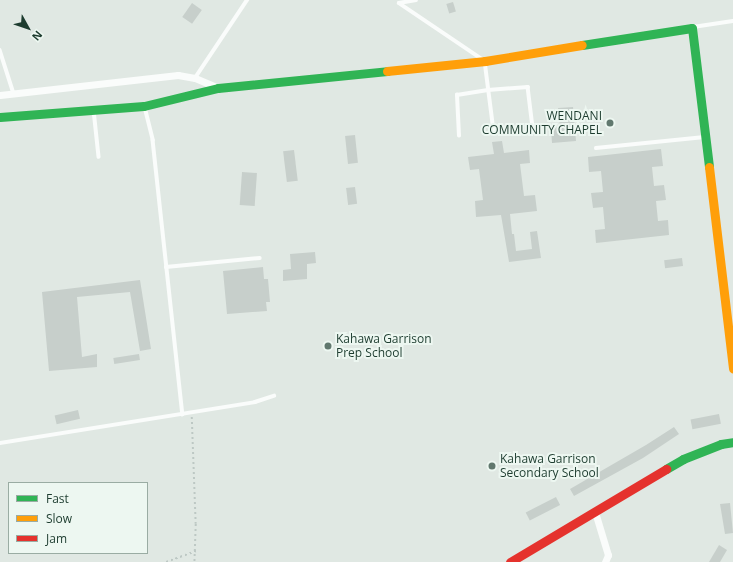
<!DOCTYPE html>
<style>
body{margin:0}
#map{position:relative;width:733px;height:562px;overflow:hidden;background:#e0e8e3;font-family:"Open Sans",sans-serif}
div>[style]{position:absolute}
.building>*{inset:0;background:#c7cfcb;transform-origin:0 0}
.path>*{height:1.5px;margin-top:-0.75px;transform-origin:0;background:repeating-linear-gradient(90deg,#bdc8c4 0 2px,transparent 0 5px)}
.lane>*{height:3.5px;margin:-1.75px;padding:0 1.75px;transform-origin:1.75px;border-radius:1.75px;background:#fafcfb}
.street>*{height:7px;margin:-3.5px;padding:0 3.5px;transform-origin:3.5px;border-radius:3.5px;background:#fafcfb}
.fast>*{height:9px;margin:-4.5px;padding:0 4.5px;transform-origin:4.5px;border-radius:4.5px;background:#30b455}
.slow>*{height:9px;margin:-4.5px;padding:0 4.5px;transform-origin:4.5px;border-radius:4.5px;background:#ff9f0a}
.jam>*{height:9px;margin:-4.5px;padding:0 4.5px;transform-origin:4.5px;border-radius:4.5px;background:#e5322d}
.dots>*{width:11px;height:11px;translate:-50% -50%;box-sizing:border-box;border:2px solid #edf7f1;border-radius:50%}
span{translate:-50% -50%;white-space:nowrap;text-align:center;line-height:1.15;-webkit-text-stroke:4px #edf7f1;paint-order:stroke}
.poi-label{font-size:12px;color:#1d3c2f}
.right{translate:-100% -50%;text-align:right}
.left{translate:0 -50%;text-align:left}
.legend{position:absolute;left:8px;top:482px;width:140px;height:72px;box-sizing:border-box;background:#edf7f1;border:1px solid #9aaca3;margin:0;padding:5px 7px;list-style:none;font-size:12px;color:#1d3c2f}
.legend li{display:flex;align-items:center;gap:8px;height:20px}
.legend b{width:20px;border:1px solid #9aaca3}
.north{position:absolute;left:8px;top:8px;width:40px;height:40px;-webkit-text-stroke:3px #edf7f1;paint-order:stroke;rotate:130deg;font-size:11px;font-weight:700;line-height:16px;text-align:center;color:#1d3c2f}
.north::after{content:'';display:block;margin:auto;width:14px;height:18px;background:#1d3c2f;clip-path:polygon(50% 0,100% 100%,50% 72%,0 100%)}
</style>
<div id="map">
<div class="building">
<i style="left:453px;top:2px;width:10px;height:7px;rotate:73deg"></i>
<i style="left:192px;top:3px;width:12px;height:17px;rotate:35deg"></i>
<i style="clip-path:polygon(573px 107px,576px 141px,552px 143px,551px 128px,560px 127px,558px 108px)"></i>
<i style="left:355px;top:135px;width:28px;height:10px;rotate:84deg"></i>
<i style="clip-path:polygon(502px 141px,504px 153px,529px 150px,530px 163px,520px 164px,524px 196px,535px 195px,537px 211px,510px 214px,512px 234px,514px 234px,516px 251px,532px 249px,530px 232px,537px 231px,541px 258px,509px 262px,501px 215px,476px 217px,475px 201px,483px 200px,479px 169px,470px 170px,468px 157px,494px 154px,492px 142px)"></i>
<i style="clip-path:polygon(661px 149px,663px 166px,652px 167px,654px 186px,664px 185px,666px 200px,656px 201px,658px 221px,668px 220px,669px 235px,596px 243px,595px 230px,605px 229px,603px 207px,593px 208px,591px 193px,603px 192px,601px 171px,589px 172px,588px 157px)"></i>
<i style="left:294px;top:150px;width:31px;height:11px;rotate:83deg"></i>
<i style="left:242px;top:172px;width:15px;height:33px;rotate:4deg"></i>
<i style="left:355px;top:187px;width:17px;height:9px;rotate:83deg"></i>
<i style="clip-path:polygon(315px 252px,316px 263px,307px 264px,307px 279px,283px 281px,283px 270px,291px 269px,290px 254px)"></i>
<i style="left:682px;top:258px;width:8px;height:18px;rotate:83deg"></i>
<i style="clip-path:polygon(263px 267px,264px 279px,268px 279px,270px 302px,266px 302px,267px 311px,227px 314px,223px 271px)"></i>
<i style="clip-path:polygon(140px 280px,151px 349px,140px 351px,130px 292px,77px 297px,82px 357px,97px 354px,97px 367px,49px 371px,42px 292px)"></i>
<i style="left:139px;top:354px;width:6px;height:26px;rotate:81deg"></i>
<i style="left:78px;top:410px;width:9px;height:24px;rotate:77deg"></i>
<i style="left:719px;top:414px;width:10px;height:29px;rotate:79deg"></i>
<i style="clip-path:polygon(674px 427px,679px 434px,643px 458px,574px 496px,570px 489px,646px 445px)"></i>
<i style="left:556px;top:497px;width:9px;height:34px;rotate:63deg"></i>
<i style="clip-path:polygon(730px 503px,733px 533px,725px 534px,720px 504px)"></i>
<i style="clip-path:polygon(719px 545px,727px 550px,720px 562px,709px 562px)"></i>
</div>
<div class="path">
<i style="left:192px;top:417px;width:107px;rotate:87.9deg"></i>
<i style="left:196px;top:524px;width:38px;rotate:92deg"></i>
<i style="left:166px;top:562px;width:32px;rotate:-20deg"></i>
</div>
<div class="lane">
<i style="left:399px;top:3px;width:104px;rotate:34deg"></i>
<i style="left:485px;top:61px;width:71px;rotate:82.7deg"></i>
<i style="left:399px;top:3px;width:17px;rotate:-10deg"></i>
<i style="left:693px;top:27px;width:40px;rotate:-8.5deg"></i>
<i style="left:0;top:50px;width:46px;rotate:72.3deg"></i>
<i style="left:195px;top:78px;width:94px;rotate:-56.3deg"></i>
<i style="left:145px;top:107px;width:34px;rotate:76deg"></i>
<i style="left:153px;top:140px;width:276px;rotate:83.8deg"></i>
<i style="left:94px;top:110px;width:47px;rotate:83.9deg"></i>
<i style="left:459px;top:136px;width:41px;rotate:-92.8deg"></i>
<i style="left:457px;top:95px;width:31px;rotate:-9deg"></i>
<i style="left:488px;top:90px;width:40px;rotate:-4.3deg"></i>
<i style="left:528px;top:87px;width:39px;rotate:83deg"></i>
<i style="left:596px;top:148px;width:109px;rotate:-5.8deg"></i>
<i style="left:166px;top:267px;width:94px;rotate:-5.5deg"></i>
<i style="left:0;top:443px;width:258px;rotate:-9.1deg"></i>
<i style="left:255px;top:402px;width:20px;rotate:-18deg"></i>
</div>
<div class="street">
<i style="left:0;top:95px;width:179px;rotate:-6.4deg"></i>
<i style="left:178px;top:75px;width:17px;rotate:10deg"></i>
<i style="left:195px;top:78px;width:25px;rotate:23deg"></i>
<i style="left:595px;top:512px;width:45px;rotate:73.2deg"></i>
<i style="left:608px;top:555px;width:8px;rotate:113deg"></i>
</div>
<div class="fast">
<i style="left:582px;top:45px;width:111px;rotate:-8.8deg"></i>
<i style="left:692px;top:28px;width:140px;rotate:83deg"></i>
<i style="left:0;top:117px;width:144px;rotate:-4.4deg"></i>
<i style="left:144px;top:106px;width:76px;rotate:-13.7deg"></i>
<i style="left:218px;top:88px;width:170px;rotate:-5.7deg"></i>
<i style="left:666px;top:469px;width:20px;rotate:-30deg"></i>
<i style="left:683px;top:459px;width:41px;rotate:-21.5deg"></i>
<i style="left:721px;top:444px;width:12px;rotate:-9deg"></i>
</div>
<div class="slow">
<i style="left:387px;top:71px;width:99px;rotate:-5.8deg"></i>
<i style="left:485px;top:61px;width:98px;rotate:-9.4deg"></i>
<i style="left:709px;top:167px;width:203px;rotate:83.2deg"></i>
</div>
<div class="jam">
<i style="left:510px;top:562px;width:182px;rotate:-30.8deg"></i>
</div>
<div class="dots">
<i style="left:610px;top:123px;background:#61786e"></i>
<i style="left:328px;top:346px;background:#61786e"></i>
<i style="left:492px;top:466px;background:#61786e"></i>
</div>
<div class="poi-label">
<span class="right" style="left:602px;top:123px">WENDANI<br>COMMUNITY CHAPEL</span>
<span class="left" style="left:336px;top:346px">Kahawa Garrison<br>Prep School</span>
<span class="left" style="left:500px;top:466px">Kahawa Garrison<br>Secondary School</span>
</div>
<ul class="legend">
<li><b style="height:5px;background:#30b455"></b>Fast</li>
<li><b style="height:5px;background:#ff9f0a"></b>Slow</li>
<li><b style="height:5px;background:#e5322d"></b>Jam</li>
</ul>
<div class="north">N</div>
</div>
